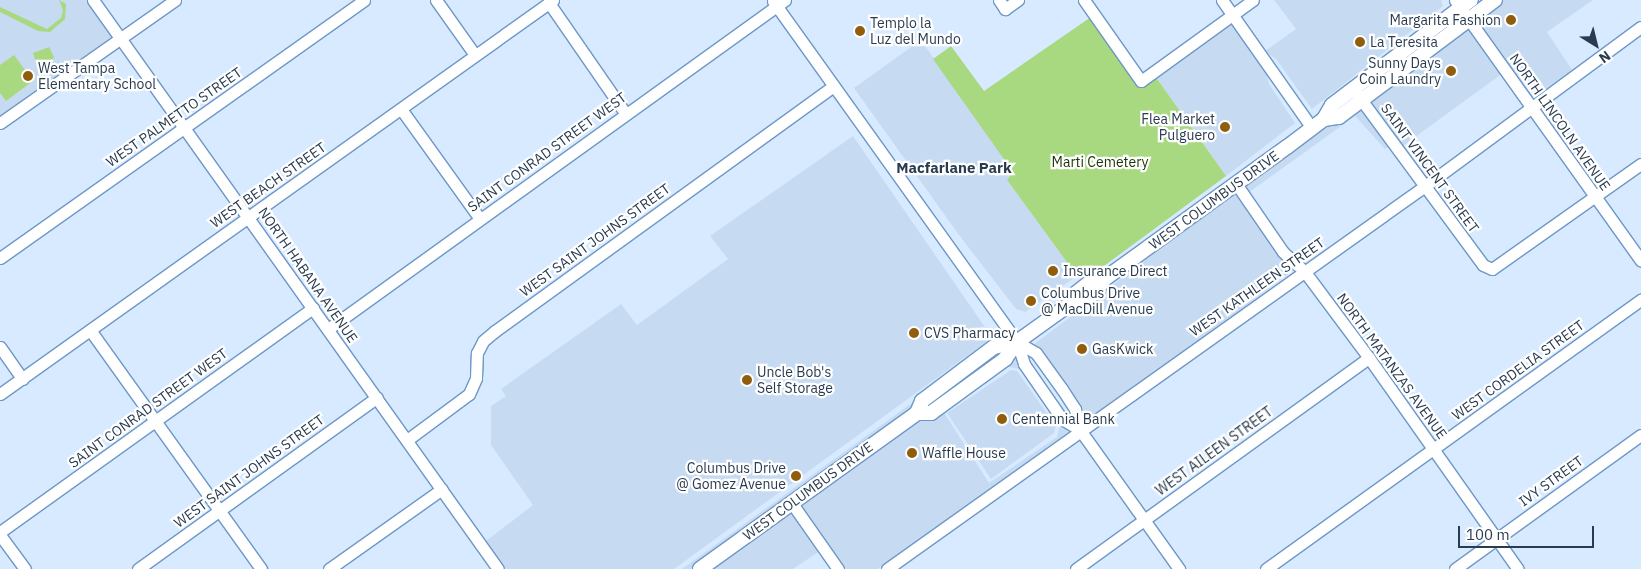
<!DOCTYPE html>
<style>
body{margin:0}
#map{position:relative;width:1641px;height:569px;overflow:hidden;background:#d8eaff;font-family:"IBM Plex Sans",sans-serif}
div>[style]{position:absolute}
.built>*{inset:0;background:#c6dbf2;transform-origin:0 0}
.green>*{inset:0;background:#a8d87f}
.roads{filter:drop-shadow(1px 0 #6d97c7) drop-shadow(-1px 0 #6d97c7) drop-shadow(0 1px #6d97c7) drop-shadow(0 -1px #6d97c7)}
.minor>*{height:11px;margin:-5.5px;padding:0 5.5px;transform-origin:5.5px;border-radius:5.5px;background:#fff}
.major>*{height:14px;margin:-7px;padding:0 7px;transform-origin:7px;border-radius:7px;background:#fff}
.dots>*{width:14px;height:14px;translate:-50% -50%;box-sizing:border-box;border:2px solid #fff;border-radius:50%}
span{translate:-50% -50%;white-space:nowrap;text-align:center;line-height:1.15;-webkit-text-stroke:4.5px #fff;paint-order:stroke}
.poi-label{font-size:14px;color:#293b4f}
.right{translate:-100% -50%;text-align:right}
.left{translate:0 -50%;text-align:left}
.street-label{font-size:14px;color:#293b4f}
.park-label{font-size:14px;color:#1c3301}
.neighbourhood-label{font-size:15px;color:#293b4f;font-weight:700}
.north{position:absolute;left:1571px;top:20px;width:50px;height:50px;-webkit-text-stroke:4px #fff;paint-order:stroke;rotate:144deg;font-size:14px;font-weight:700;line-height:20px;text-align:center;color:#293b4f}
.north::after{content:'';display:block;margin:auto;width:18px;height:22px;background:#293b4f;clip-path:polygon(50% 0,100% 100%,50% 72%,0 100%)}
.scale{position:absolute;left:1458px;top:526px;width:136px;height:22px;box-sizing:border-box;border:2px solid #293b4f;border-top:0;padding-left:6px;font-size:15px;line-height:18px;white-space:nowrap;color:#293b4f;-webkit-text-stroke:4px #fff;paint-order:stroke}
</style>
<div id="map">
<div class="built">
<i style="clip-path:polygon(0 0,87px 0,113px 36px,0 116px)"></i>
<i style="clip-path:polygon(1274px 0,1441px 0,1443px 6px,1312px 109px,1276px 59px,1265px 51px,1296px 29px)"></i>
<i style="clip-path:polygon(1492px 0,1593px 0,1547px 32px,1572px 70px,1531px 99px,1471px 15px)"></i>
<i style="left:1464px;top:21px;width:65px;height:123px;rotate:54deg"></i>
<i style="clip-path:polygon(1228px 22px,1233px 24px,1266px 71px,1269px 84px,1295px 123px,1226px 176px,1155px 76px)"></i>
<i style="clip-path:polygon(921px 40px,1013px 172px,1007px 180px,1077px 276px,1025px 312px,1016px 309px,959px 235px,854px 88px)"></i>
<i style="clip-path:polygon(1357px 100px,1390px 146px,1385px 149px,1355px 116px,1248px 193px,1244px 186px)"></i>
<i style="clip-path:polygon(853px 136px,987px 330px,986px 342px,674px 569px,506px 569px,486px 541px,533px 505px,491px 445px,491px 406px,506px 396px,501px 389px,621px 304px,637px 325px,728px 259px,710px 236px)"></i>
<i style="left:1236px;top:192px;width:97px;height:258px;rotate:53deg"></i>
<i style="clip-path:polygon(1015px 354px,1071px 430px,878px 569px,844px 569px,798px 504px,918px 419px,943px 411px,989px 483px,1057px 437px,1060px 425px,1020px 369px,1004px 366px)"></i>
<i style="clip-path:polygon(1011px 370px,1017px 371px,1056px 426px,1054px 433px,991px 479px,947px 413px)"></i>
<i style="clip-path:polygon(916px 400px,912px 410px,691px 569px,682px 569px)"></i>
<i style="clip-path:polygon(791px 509px,820px 551px,793px 569px,709px 569px)"></i>
</div>
<div class="green">
<i style="clip-path:polygon(59px 0,66px 4px,65px 19px,50px 32px,38px 31px,0 12px,0 7px,47px 29px,61px 18px,63px 10px)"></i>
<i style="clip-path:polygon(1091px 17px,1140px 86px,1155px 76px,1226px 176px,1104px 266px,1077px 276px,1007px 180px,1013px 172px,933px 59px,951px 46px,984px 91px)"></i>
<i style="clip-path:polygon(49px 47px,54px 57px,50px 63px,36px 62px,33px 53px)"></i>
<i style="clip-path:polygon(14px 55px,33px 81px,6px 101px,0 93px,0 65px)"></i>
</div>
<div class="roads">
<div class="minor">
<i style="left:93px;top:0;width:698px;rotate:54.56deg"></i>
<i style="left:436px;top:0;width:67px;rotate:54.7deg"></i>
<i style="left:999px;top:0;width:11px;rotate:56deg"></i>
<i style="left:1005px;top:9px;width:16px;rotate:-35deg"></i>
<i style="left:1084px;top:0;width:99px;rotate:54.9deg"></i>
<i style="left:1141px;top:81px;width:138px;rotate:-35.9deg"></i>
<i style="left:1222px;top:0;width:156px;rotate:54.9deg"></i>
<i style="left:1455px;top:0;width:320px;rotate:54.5deg"></i>
<i style="left:773px;top:1px;width:419px;rotate:54.4deg"></i>
<i style="left:1017px;top:342px;width:23px;rotate:72deg"></i>
<i style="left:1024px;top:364px;width:67px;rotate:55.4deg"></i>
<i style="left:1062px;top:419px;width:21px;rotate:31deg"></i>
<i style="left:549px;top:3px;width:135px;rotate:55.3deg"></i>
<i style="left:1357px;top:94px;width:212px;rotate:53.6deg"></i>
<i style="left:1483px;top:265px;width:10px;rotate:24deg"></i>
<i style="left:1492px;top:269px;width:182px;rotate:-35.2deg"></i>
<i style="left:401px;top:109px;width:135px;rotate:54.3deg"></i>
<i style="left:0;top:123px;width:214px;rotate:-35.1deg"></i>
<i style="left:1237px;top:185px;width:81px;rotate:55.5deg"></i>
<i style="left:1283px;top:252px;width:30px;rotate:42deg"></i>
<i style="left:1305px;top:272px;width:107px;rotate:53.3deg"></i>
<i style="left:1369px;top:358px;width:258px;rotate:54.8deg"></i>
<i style="left:0;top:258px;width:446px;rotate:-35.3deg"></i>
<i style="left:328px;top:329px;width:563px;rotate:-35.75deg"></i>
<i style="left:90px;top:330px;width:294px;rotate:54.4deg"></i>
<i style="left:1017px;top:342px;width:22px;rotate:30deg"></i>
<i style="left:1036px;top:353px;width:44px;rotate:54.2deg"></i>
<i style="left:1062px;top:389px;width:24px;rotate:57deg"></i>
<i style="left:1075px;top:409px;width:22px;rotate:77deg"></i>
<i style="left:1080px;top:430px;width:171px;rotate:54.5deg"></i>
<i style="left:0;top:347px;width:39px;rotate:55deg"></i>
<i style="left:0;top:394px;width:679px;rotate:-35.47deg"></i>
<i style="left:407px;top:440px;width:77px;rotate:-36.6deg"></i>
<i style="left:469px;top:394px;width:17px;rotate:-66deg"></i>
<i style="left:476px;top:378px;width:25px;rotate:-88deg"></i>
<i style="left:477px;top:353px;width:13px;rotate:-63deg"></i>
<i style="left:483px;top:341px;width:16px;rotate:-40deg"></i>
<i style="left:495px;top:331px;width:418px;rotate:-35.9deg"></i>
<i style="left:791px;top:502px;width:82px;rotate:55deg"></i>
<i style="left:0;top:532px;width:385px;rotate:-35.6deg"></i>
<i style="left:0;top:535px;width:42px;rotate:53.7deg"></i>
<i style="left:138px;top:569px;width:294px;rotate:-35.7deg"></i>
<i style="left:329px;top:569px;width:138px;rotate:-35.3deg"></i>
<i style="left:887px;top:569px;width:660px;rotate:-35.45deg"></i>
<i style="left:1425px;top:186px;width:268px;rotate:-36.4deg"></i>
<i style="left:1076px;top:569px;width:361px;rotate:-35.8deg"></i>
<i style="left:1266px;top:569px;width:462px;rotate:-35.7deg"></i>
<i style="left:1455px;top:569px;width:229px;rotate:-35.8deg"></i>
</div>
<div class="major">
<i style="left:1324px;top:119px;width:15px;rotate:-8deg"></i>
<i style="left:1339px;top:117px;width:195px;rotate:-36.9deg"></i>
<i style="left:1070px;top:304px;width:11px;rotate:-63deg"></i>
<i style="left:1075px;top:294px;width:23px;rotate:-38deg"></i>
<i style="left:1093px;top:280px;width:10px"></i>
<i style="left:917px;top:413px;width:14px"></i>
<i style="left:931px;top:413px;width:92px;rotate:-36.1deg"></i>
<i style="left:1005px;top:359px;width:21px;rotate:-55deg"></i>
<i style="left:1017px;top:342px;width:65px;rotate:-35.6deg"></i>
<i style="left:1070px;top:304px;width:10px;rotate:-6deg"></i>
<i style="left:1080px;top:303px;width:21px;rotate:-35deg"></i>
<i style="left:1097px;top:291px;width:13px;rotate:-61deg"></i>
<i style="left:1103px;top:280px;width:227px;rotate:-35.9deg"></i>
<i style="left:1287px;top:147px;width:46px;rotate:-37.1deg"></i>
<i style="left:1324px;top:119px;width:16px;rotate:-60deg"></i>
<i style="left:1332px;top:105px;width:174px;rotate:-37.1deg"></i>
<i style="left:700px;top:569px;width:267px;rotate:-35.7deg"></i>
<i style="left:917px;top:413px;width:13px;rotate:-67deg"></i>
<i style="left:922px;top:401px;width:90px;rotate:-36.9deg"></i>
<i style="left:994px;top:347px;width:24px;rotate:-12deg"></i>
</div>
</div>
<div class="dots">
<i style="left:1511px;top:20px;background:#8f5d0b"></i>
<i style="left:860px;top:31px;background:#8f5d0b"></i>
<i style="left:1360px;top:42px;background:#8f5d0b"></i>
<i style="left:1451px;top:71px;background:#8f5d0b"></i>
<i style="left:28px;top:76px;background:#8f5d0b"></i>
<i style="left:1225px;top:127px;background:#8f5d0b"></i>
<i style="left:1053px;top:271px;background:#8f5d0b"></i>
<i style="left:1031px;top:301px;background:#8f5d0b"></i>
<i style="left:914px;top:333px;background:#8f5d0b"></i>
<i style="left:1082px;top:349px;background:#8f5d0b"></i>
<i style="left:747px;top:380px;background:#8f5d0b"></i>
<i style="left:1002px;top:419px;background:#8f5d0b"></i>
<i style="left:912px;top:453px;background:#8f5d0b"></i>
<i style="left:796px;top:476px;background:#8f5d0b"></i>
</div>
<div class="poi-label">
<span class="right" style="left:1501px;top:20px">Margarita Fashion</span>
<span class="left" style="left:870px;top:31px">Templo la<br>Luz del Mundo</span>
<span class="left" style="left:1370px;top:42px">La Teresita</span>
<span class="right" style="left:1441px;top:71px">Sunny Days<br>Coin Laundry</span>
<span class="left" style="left:38px;top:76px">West Tampa<br>Elementary School</span>
<span class="right" style="left:1215px;top:127px">Flea Market<br>Pulguero</span>
<span class="left" style="left:1063px;top:271px">Insurance Direct</span>
<span class="left" style="left:1041px;top:301px">Columbus Drive<br>@ MacDill Avenue</span>
<span class="left" style="left:924px;top:333px">CVS Pharmacy</span>
<span class="left" style="left:1092px;top:349px">GasKwick</span>
<span class="left" style="left:757px;top:380px">Uncle Bob's<br>Self Storage</span>
<span class="left" style="left:1012px;top:419px">Centennial Bank</span>
<span class="left" style="left:922px;top:453px">Waffle House</span>
<span class="right" style="left:786px;top:476px">Columbus Drive<br>@ Gomez Avenue</span>
</div>
<div class="street-label">
<span style="left:174px;top:117px;rotate:-35deg">WEST PALMETTO STREET</span>
<span style="left:1560px;top:122px;rotate:55deg">NORTH LINCOLN AVENUE</span>
<span style="left:547px;top:152px;rotate:-36deg">SAINT CONRAD STREET WEST</span>
<span style="left:1430px;top:168px;rotate:54deg">SAINT VINCENT STREET</span>
<span style="left:268px;top:185px;rotate:-35deg">WEST BEACH STREET</span>
<span style="left:1214px;top:200px;rotate:-36deg">WEST COLUMBUS DRIVE</span>
<span style="left:595px;top:240px;rotate:-36deg">WEST SAINT JOHNS STREET</span>
<span style="left:308px;top:275px;rotate:55deg">NORTH HABANA AVENUE</span>
<span style="left:1257px;top:287px;rotate:-35deg">WEST KATHLEEN STREET</span>
<span style="left:1392px;top:366px;rotate:54deg">NORTH MATANZAS AVENUE</span>
<span style="left:1518px;top:370px;rotate:-36deg">WEST CORDELIA STREET</span>
<span style="left:148px;top:408px;rotate:-36deg">SAINT CONRAD STREET WEST</span>
<span style="left:1214px;top:451px;rotate:-36deg">WEST AILEEN STREET</span>
<span style="left:249px;top:471px;rotate:-36deg">WEST SAINT JOHNS STREET</span>
<span style="left:1551px;top:481px;rotate:-36deg">IVY STREET</span>
<span style="left:808px;top:491px;rotate:-36deg">WEST COLUMBUS DRIVE</span>
</div>
<div class="park-label">
<span style="left:1100px;top:162px">Marti Cemetery</span>
</div>
<div class="neighbourhood-label">
<span style="left:954px;top:168px">Macfarlane Park</span>
</div>
<div class="north">N</div>
<div class="scale">100 m</div>
</div>
